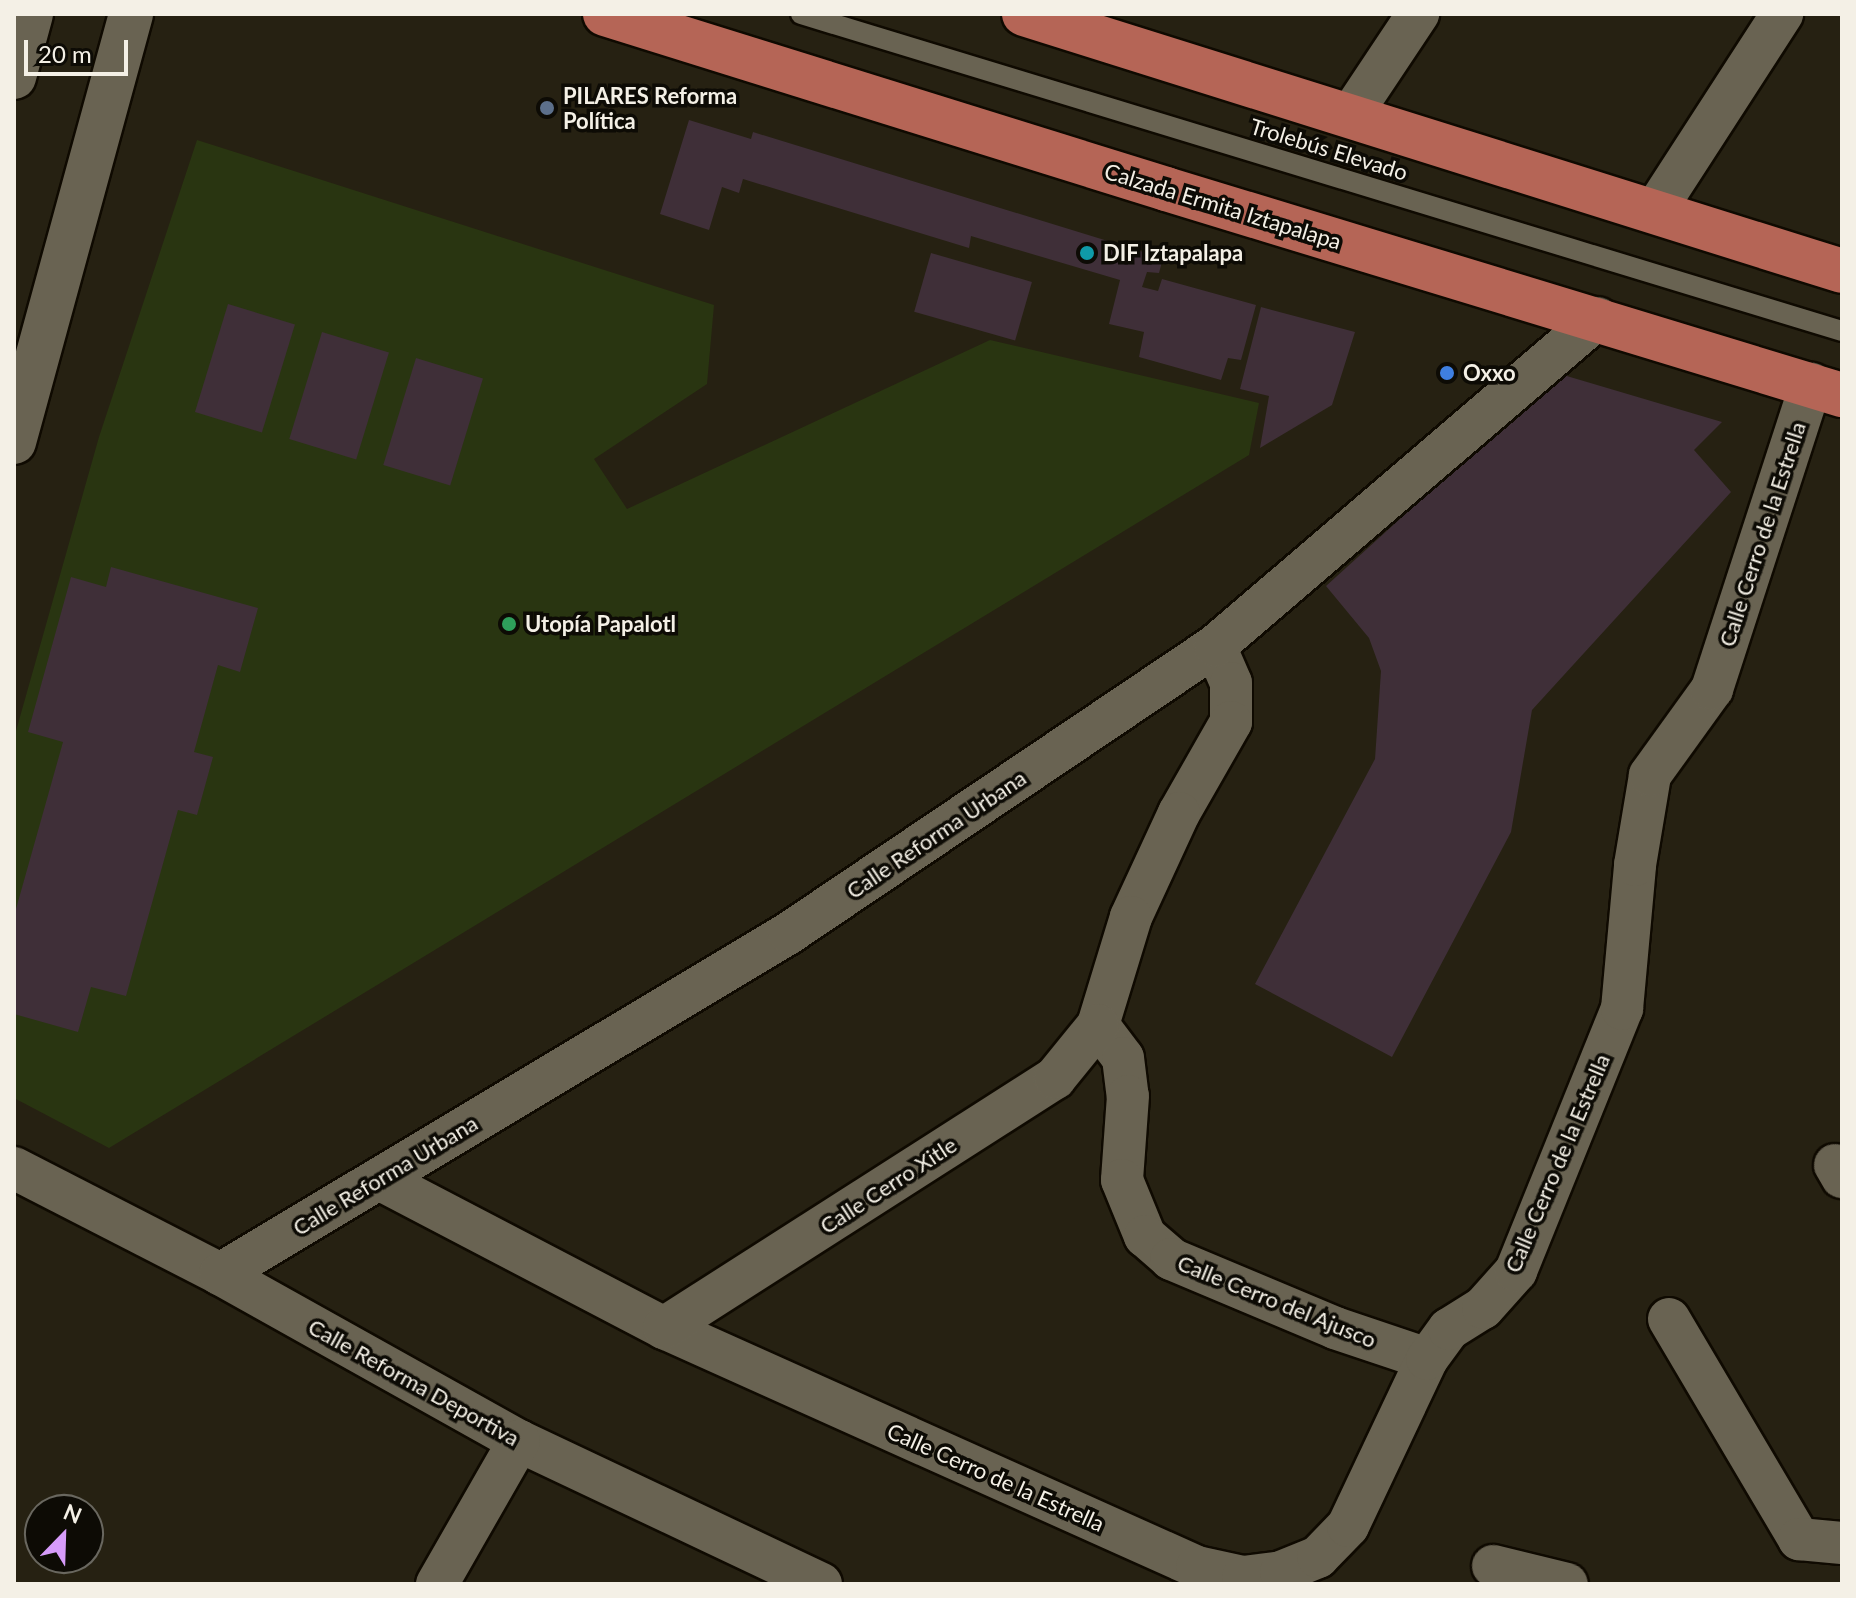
<!DOCTYPE html>
<meta charset="utf-8">
<style>
body{margin:0}
#map{position:relative;width:1856px;height:1598px;overflow:hidden;background:#262112;font-family:Lato,sans-serif}
div>[style]{position:absolute}
.green>*{inset:0;background:#293511}
.building>*{inset:0;background:#3f2f38;transform-origin:0 0}
.roads{filter:drop-shadow(2px 0 #0f0a01) drop-shadow(-2px 0 #0f0a01) drop-shadow(0 2px #0f0a01) drop-shadow(0 -2px #0f0a01)}
.service>*{height:20px;margin:-10px;padding:0 10px;transform-origin:10px;border-radius:10px;background:#696352}
.minor>*{height:42px;margin:-21px;padding:0 21px;transform-origin:21px;border-radius:21px;background:#696352}
.tertiary>*{height:44px;margin:-22px;padding:0 22px;transform-origin:22px;border-radius:22px;background:#696352}
.primary>*{height:44px;margin:-22px;padding:0 22px;transform-origin:22px;border-radius:22px;background:#b56556}
.dots>*{width:22px;height:22px;translate:-50% -50%;box-sizing:border-box;border:4px solid #0d0b05;border-radius:50%}
span{translate:-50% -50%;white-space:nowrap;text-align:center;line-height:1.15;-webkit-text-stroke:7px #0d0b05;paint-order:stroke}
.poi-label{font-size:22px;color:#f4f0e6;font-weight:700}
.left{translate:0 -50%;text-align:left}
.street-label{font-size:22px;color:#f4f0e6}
.frame{position:absolute;inset:0;border:16px solid #f4f0e6;pointer-events:none}
.north{position:absolute;left:24px;top:1494px;width:80px;height:80px;box-sizing:border-box;background:#0d0b05;border:2px solid #69675f;border-radius:50%;rotate:23deg;font-size:22px;font-weight:700;line-height:32px;text-align:center;color:#f4f0e6}
.north::after{content:'';display:block;margin:auto;width:28px;height:36px;background:#d69bfa;clip-path:polygon(50% 0,100% 100%,50% 72%,0 100%)}
.scale{position:absolute;left:24px;top:40px;width:104px;height:36px;box-sizing:border-box;border:4px solid #f4f0e6;border-top:0;padding-left:10px;font-size:24px;line-height:28px;white-space:nowrap;color:#f4f0e6;-webkit-text-stroke:6px #0d0b05;paint-order:stroke}
</style>
<div id="map">
<div class="green">
<i style="clip-path:polygon(197px 140px,714px 305px,707px 384px,594px 459px,627px 509px,990px 340px,1259px 403px,1249px 455px,109px 1148px,14px 1098px,14px 738px,99px 437px)"></i>
</div>
<div class="building">
<i style="clip-path:polygon(689px 120px,751px 139px,753px 132px,1163px 258px,1159px 273px,1147px 272px,1142px 287px,1158px 291px,1162px 279px,1256px 305px,1241px 360px,1228px 358px,1221px 380px,1139px 357px,1144px 332px,1109px 324px,1120px 280px,971px 236px,969px 248px,743px 179px,739px 193px,722px 187px,709px 230px,660px 214px)"></i>
<i style="left:931px;top:253px;width:105px;height:61px;rotate:16deg"></i>
<i style="left:228px;top:304px;width:70px;height:113px;rotate:17deg"></i>
<i style="clip-path:polygon(1261px 307px,1355px 332px,1332px 405px,1260px 448px,1269px 396px,1240px 389px)"></i>
<i style="left:322px;top:332px;width:70px;height:112px;rotate:17deg"></i>
<i style="left:416px;top:358px;width:70px;height:112px;rotate:17deg"></i>
<i style="clip-path:polygon(1560px 374px,1722px 422px,1694px 450px,1731px 492px,1532px 710px,1511px 832px,1392px 1057px,1255px 984px,1375px 759px,1381px 671px,1369px 638px,1326px 586px)"></i>
<i style="clip-path:polygon(111px 567px,258px 608px,240px 672px,218px 665px,194px 752px,213px 757px,197px 815px,178px 810px,126px 996px,91px 987px,78px 1032px,14px 1014px,14px 916px,63px 742px,28px 732px,71px 577px,106px 587px)"></i>
</div>
<div class="roads">
<div class="service">
<i style="left:801px;top:14px;width:1088px;rotate:16.94deg"></i>
</div>
<div class="minor">
<i style="left:1350px;top:116px;width:123px;rotate:-56.3deg"></i>
<i style="left:1654px;top:212px;width:236px;rotate:-57.1deg"></i>
<i style="left:1215px;top:646px;width:40px;rotate:66.6deg"></i>
<i style="left:1231px;top:683px;width:39px;rotate:90deg"></i>
<i style="left:1231px;top:722px;width:105px;rotate:119.7deg"></i>
<i style="left:1179px;top:813px;width:115px;rotate:114.8deg"></i>
<i style="left:1131px;top:917px;width:113px;rotate:107deg"></i>
<i style="left:1098px;top:1025px;width:41px;rotate:52.9deg"></i>
<i style="left:1123px;top:1058px;width:38px;rotate:83deg"></i>
<i style="left:1128px;top:1096px;width:84px;rotate:94.1deg"></i>
<i style="left:1122px;top:1180px;width:61px;rotate:67.7deg"></i>
<i style="left:1145px;top:1236px;width:35px;rotate:41deg"></i>
<i style="left:1171px;top:1259px;width:178px;rotate:22.8deg"></i>
<i style="left:1335px;top:1328px;width:97px;rotate:18.6deg"></i>
<i style="left:1835px;top:1165px;width:14px;rotate:60deg"></i>
<i style="left:14px;top:1168px;width:232px;rotate:27.2deg"></i>
<i style="left:220px;top:1274px;width:342px;rotate:29.2deg"></i>
<i style="left:519px;top:1441px;width:334px;rotate:25.3deg"></i>
<i style="left:379px;top:1179px;width:322px;rotate:27.6deg"></i>
<i style="left:664px;top:1328px;width:584px;rotate:24.15deg"></i>
<i style="left:1197px;top:1567px;width:47px;rotate:12.3deg"></i>
<i style="left:1243px;top:1577px;width:38px;rotate:-7deg"></i>
<i style="left:1281px;top:1572px;width:40px;rotate:-22deg"></i>
<i style="left:1318px;top:1557px;width:43px;rotate:-45.9deg"></i>
<i style="left:1348px;top:1526px;width:185px;rotate:-64.7deg"></i>
<i style="left:1427px;top:1359px;width:37px;rotate:-54deg"></i>
<i style="left:1449px;top:1329px;width:40px;rotate:-32deg"></i>
<i style="left:1483px;top:1308px;width:50px;rotate:-48.3deg"></i>
<i style="left:1516px;top:1271px;width:283px;rotate:-68deg"></i>
<i style="left:1622px;top:1009px;width:145px;rotate:-84.8deg"></i>
<i style="left:1635px;top:865px;width:91px;rotate:-80.5deg"></i>
<i style="left:1650px;top:775px;width:106px;rotate:-54.2deg"></i>
<i style="left:1712px;top:689px;width:321px;rotate:-72deg"></i>
<i style="left:220px;top:1274px;width:663px;rotate:-30.93deg"></i>
<i style="left:789px;top:933px;width:514px;rotate:-33.97deg"></i>
<i style="left:1215px;top:646px;width:504px;rotate:-40.58deg"></i>
<i style="left:1669px;top:1319px;width:256px;rotate:59.4deg"></i>
<i style="left:1799px;top:1539px;width:43px;rotate:5.3deg"></i>
<i style="left:664px;top:1328px;width:464px;rotate:-32.6deg"></i>
<i style="left:1055px;top:1078px;width:68px;rotate:-50.9deg"></i>
<i style="left:1493px;top:1566px;width:76px;rotate:13.7deg"></i>
<i style="left:437px;top:1584px;width:165px;rotate:-60.2deg"></i>
</div>
<div class="tertiary">
<i style="left:14px;top:77px;width:65px;rotate:-74.9deg"></i>
<i style="left:14px;top:442px;width:444px;rotate:-74.7deg"></i>
</div>
<div class="primary">
<i style="left:605px;top:14px;width:588px;rotate:17.32deg"></i>
<i style="left:1166px;top:189px;width:707px;rotate:16.95deg"></i>
<i style="left:1024px;top:14px;width:857px;rotate:17.44deg"></i>
</div>
</div>
<div class="dots">
<i style="left:547px;top:108px;background:#5c6f8a"></i>
<i style="left:1087px;top:253px;background:#0f9aa8"></i>
<i style="left:1447px;top:373px;background:#3f7fe0"></i>
<i style="left:509px;top:624px;background:#2e9e5b"></i>
</div>
<div class="poi-label">
<span class="left" style="left:563px;top:108px">PILARES Reforma<br>Política</span>
<span class="left" style="left:1103px;top:253px">DIF Iztapalapa</span>
<span class="left" style="left:1463px;top:373px">Oxxo</span>
<span class="left" style="left:525px;top:624px">Utopía Papalotl</span>
</div>
<div class="street-label">
<span style="left:1329px;top:149px;rotate:17deg">Trolebús Elevado</span>
<span style="left:1223px;top:206px;rotate:17deg">Calzada Ermita Iztapalapa</span>
<span style="left:1762px;top:534px;rotate:-72deg">Calle Cerro de la Estrella</span>
<span style="left:936px;top:834px;rotate:-34deg">Calle Reforma Urbana</span>
<span style="left:1557px;top:1163px;rotate:-67deg">Calle Cerro de la Estrella</span>
<span style="left:385px;top:1175px;rotate:-31deg">Calle Reforma Urbana</span>
<span style="left:888px;top:1185px;rotate:-33deg">Calle Cerro Xitle</span>
<span style="left:1277px;top:1301px;rotate:22deg">Calle Cerro del Ajusco</span>
<span style="left:414px;top:1382px;rotate:29deg">Calle Reforma Deportiva</span>
<span style="left:996px;top:1477px;rotate:24deg">Calle Cerro de la Estrella</span>
</div>
<div class="frame"></div>
<div class="north">N</div>
<div class="scale">20 m</div>
</div>
